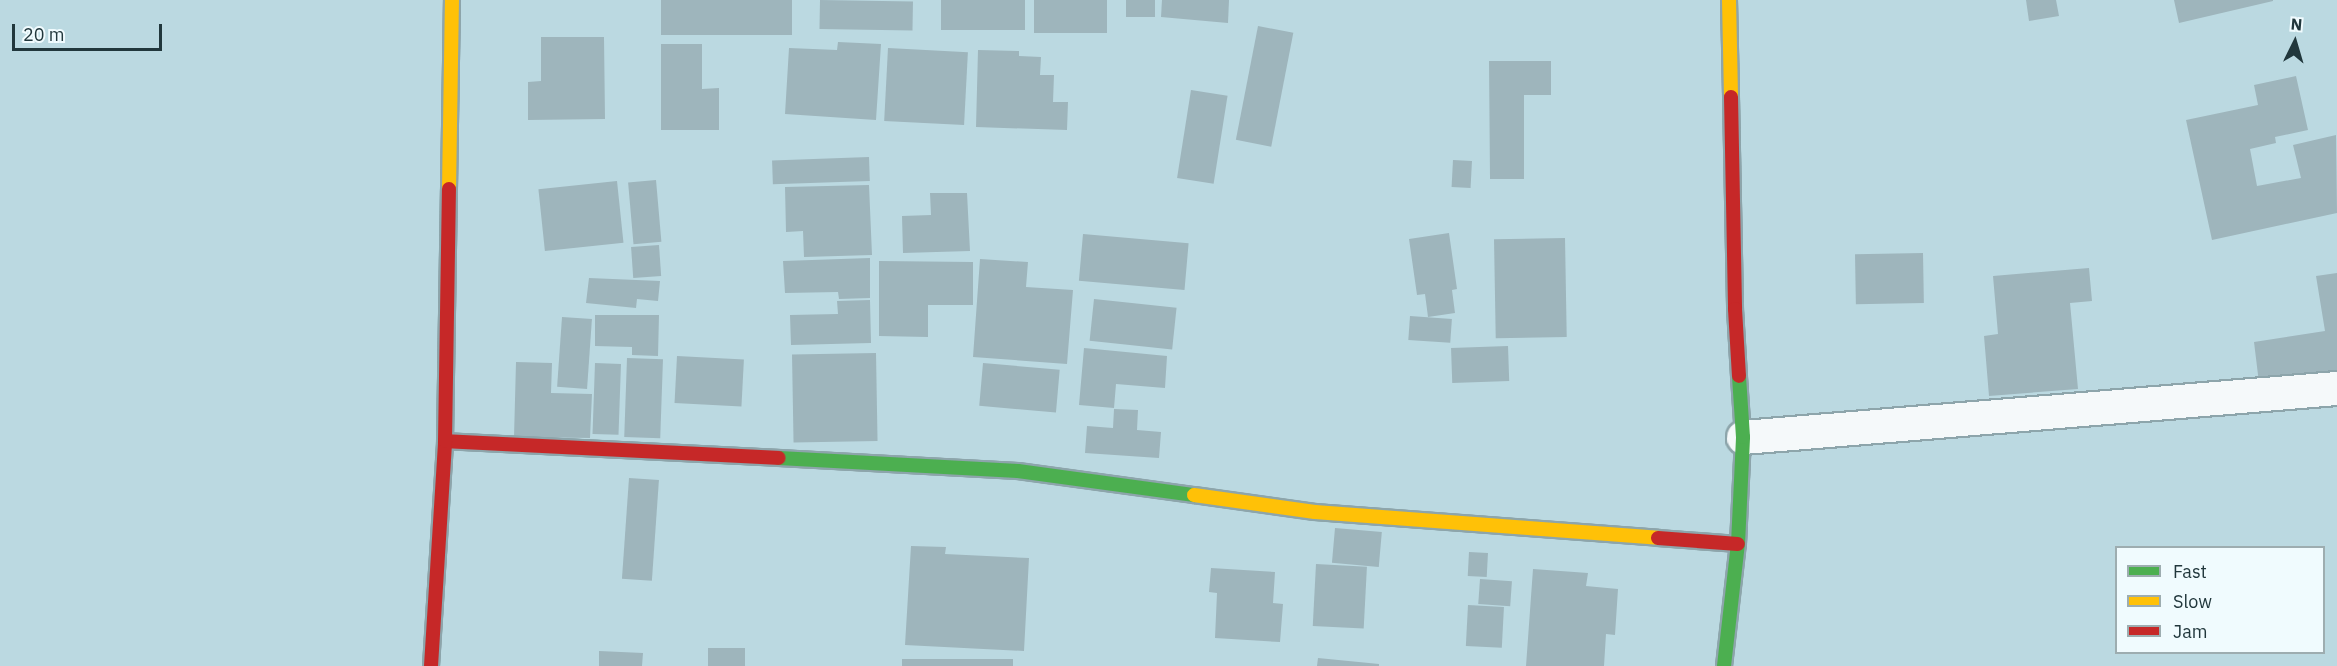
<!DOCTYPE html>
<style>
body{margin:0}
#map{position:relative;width:2337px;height:666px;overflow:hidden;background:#bbd9e1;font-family:"IBM Plex Sans",sans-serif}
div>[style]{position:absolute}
.building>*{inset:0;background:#9eb5bc;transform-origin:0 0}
.roads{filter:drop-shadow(2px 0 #8da5ab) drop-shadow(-2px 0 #8da5ab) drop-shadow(0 2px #8da5ab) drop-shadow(0 -2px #8da5ab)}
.street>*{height:33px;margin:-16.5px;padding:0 16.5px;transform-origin:16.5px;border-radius:16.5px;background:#f5f9fa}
.fast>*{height:14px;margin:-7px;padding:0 7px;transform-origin:7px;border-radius:7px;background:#4caf50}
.slow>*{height:14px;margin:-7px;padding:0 7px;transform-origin:7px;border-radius:7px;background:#ffc107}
.jam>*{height:14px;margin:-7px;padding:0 7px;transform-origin:7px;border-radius:7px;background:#c62828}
span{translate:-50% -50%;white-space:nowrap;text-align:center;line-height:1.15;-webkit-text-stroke:4.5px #f0fbfe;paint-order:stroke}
.legend{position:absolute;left:2115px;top:546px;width:210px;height:108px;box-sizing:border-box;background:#f0fbfe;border:2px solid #9dadb0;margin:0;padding:8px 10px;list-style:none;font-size:18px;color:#21373c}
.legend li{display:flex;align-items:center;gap:12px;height:30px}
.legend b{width:30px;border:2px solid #9dadb0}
.north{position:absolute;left:2265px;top:12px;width:60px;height:60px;-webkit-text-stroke:4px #f0fbfe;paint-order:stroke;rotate:5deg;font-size:16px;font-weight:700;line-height:24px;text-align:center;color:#21373c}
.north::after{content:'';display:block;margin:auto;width:21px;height:27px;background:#21373c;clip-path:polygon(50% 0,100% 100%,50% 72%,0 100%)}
.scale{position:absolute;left:12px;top:24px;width:150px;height:27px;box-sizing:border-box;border:3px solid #21373c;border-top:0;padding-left:8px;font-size:18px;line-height:21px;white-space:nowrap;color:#21373c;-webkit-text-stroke:4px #f0fbfe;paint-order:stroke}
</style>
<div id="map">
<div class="building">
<i style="left:661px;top:0;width:131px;height:35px"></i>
<i style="left:820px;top:0;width:93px;height:29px;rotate:1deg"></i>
<i style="left:941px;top:0;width:84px;height:30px"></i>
<i style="left:1034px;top:0;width:73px;height:33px"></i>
<i style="left:1126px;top:0;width:29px;height:17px"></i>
<i style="clip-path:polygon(1162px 0,1229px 0,1228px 23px,1161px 17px)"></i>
<i style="clip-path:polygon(2026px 0,2056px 0,2059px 16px,2029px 21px)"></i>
<i style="clip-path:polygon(2174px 0,2273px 0,2273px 1px,2179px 23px)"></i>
<i style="left:1258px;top:26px;width:36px;height:116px;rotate:11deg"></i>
<i style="clip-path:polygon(541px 37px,604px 37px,605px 119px,528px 120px,528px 82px,541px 81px)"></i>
<i style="clip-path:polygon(838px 42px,881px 44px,876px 120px,785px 114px,789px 48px,837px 50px)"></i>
<i style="clip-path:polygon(661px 44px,702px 44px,702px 89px,719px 88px,719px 130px,661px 130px)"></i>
<i style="left:888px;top:48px;width:80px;height:73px;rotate:3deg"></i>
<i style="clip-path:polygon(978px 50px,1019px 51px,1019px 56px,1041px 57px,1040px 75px,1054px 75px,1053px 102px,1068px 102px,1067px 130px,976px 127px)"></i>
<i style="clip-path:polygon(1489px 61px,1551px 61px,1551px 95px,1524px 95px,1524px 179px,1490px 179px)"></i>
<i style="clip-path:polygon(2296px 76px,2308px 130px,2275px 137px,2276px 143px,2250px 149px,2257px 186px,2301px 178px,2293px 145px,2336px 135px,2337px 213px,2212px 240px,2186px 120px,2258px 105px,2254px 85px)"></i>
<i style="left:1191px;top:90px;width:37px;height:89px;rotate:9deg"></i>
<i style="left:869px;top:157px;width:24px;height:97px;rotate:88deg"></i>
<i style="left:1453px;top:160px;width:19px;height:27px;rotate:3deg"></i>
<i style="left:656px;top:180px;width:62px;height:28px;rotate:85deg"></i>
<i style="left:617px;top:181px;width:62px;height:79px;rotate:84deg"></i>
<i style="clip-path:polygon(869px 185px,872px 255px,804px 257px,803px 231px,786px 232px,785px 187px)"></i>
<i style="clip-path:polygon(930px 193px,967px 193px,970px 251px,903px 253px,902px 216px,931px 215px)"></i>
<i style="clip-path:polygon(1449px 233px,1457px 289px,1452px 290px,1455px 313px,1428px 317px,1425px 294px,1417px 295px,1409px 239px)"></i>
<i style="left:1083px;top:234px;width:106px;height:47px;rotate:5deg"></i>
<i style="left:1565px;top:238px;width:99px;height:71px;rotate:89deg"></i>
<i style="left:659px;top:245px;width:31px;height:28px;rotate:86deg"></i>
<i style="left:1923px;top:253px;width:50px;height:68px;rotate:89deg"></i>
<i style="clip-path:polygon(870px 258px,870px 298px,839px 299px,838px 292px,785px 293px,783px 261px)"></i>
<i style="clip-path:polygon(980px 259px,1028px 262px,1026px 287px,1073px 290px,1067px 364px,973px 357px)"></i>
<i style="clip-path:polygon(879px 261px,973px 262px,973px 305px,928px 305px,928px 337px,879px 336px)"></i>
<i style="clip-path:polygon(2089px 268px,2092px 301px,2070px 303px,2078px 389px,1989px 396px,1984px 336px,1998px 334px,1993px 276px)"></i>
<i style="clip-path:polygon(2337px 273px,2337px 371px,2259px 383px,2254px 342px,2325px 331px,2316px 276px)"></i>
<i style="clip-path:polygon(589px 278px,660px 281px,658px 301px,637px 299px,636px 308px,586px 303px)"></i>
<i style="left:1094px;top:299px;width:83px;height:42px;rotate:6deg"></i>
<i style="clip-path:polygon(870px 300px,871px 343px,791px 345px,790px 315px,838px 314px,837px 301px)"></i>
<i style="clip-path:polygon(595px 315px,659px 315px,658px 356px,632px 355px,632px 347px,595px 346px)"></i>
<i style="left:1410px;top:316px;width:42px;height:24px;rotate:4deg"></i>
<i style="left:562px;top:317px;width:30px;height:70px;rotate:4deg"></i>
<i style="left:1508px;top:346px;width:35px;height:57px;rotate:88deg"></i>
<i style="clip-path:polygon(1084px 348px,1167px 356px,1165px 388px,1116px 384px,1114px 408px,1079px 405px)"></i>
<i style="left:876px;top:353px;width:88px;height:84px;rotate:89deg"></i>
<i style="left:677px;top:356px;width:67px;height:47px;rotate:3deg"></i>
<i style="left:627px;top:358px;width:36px;height:79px;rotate:2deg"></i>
<i style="clip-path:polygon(516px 362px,552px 363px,551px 393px,592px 394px,590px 438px,514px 437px)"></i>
<i style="left:595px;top:363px;width:26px;height:71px;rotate:2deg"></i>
<i style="left:983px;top:363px;width:77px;height:43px;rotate:5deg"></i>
<i style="clip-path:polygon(1114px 409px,1138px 410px,1137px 430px,1161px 432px,1159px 458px,1085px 453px,1087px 426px,1113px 428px)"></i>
<i style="left:629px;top:478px;width:30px;height:101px;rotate:4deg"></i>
<i style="left:1335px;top:528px;width:47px;height:35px;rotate:5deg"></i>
<i style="clip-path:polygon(911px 546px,946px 547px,945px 554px,1029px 558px,1024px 651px,905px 645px)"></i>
<i style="left:1469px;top:552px;width:19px;height:24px;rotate:3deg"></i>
<i style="left:1316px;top:564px;width:51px;height:62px;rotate:3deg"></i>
<i style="clip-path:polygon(1211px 568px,1275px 572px,1273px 603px,1283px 604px,1280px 642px,1215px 638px,1217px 593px,1209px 592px)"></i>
<i style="clip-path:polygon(1533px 569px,1588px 573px,1586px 586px,1618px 589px,1615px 635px,1606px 634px,1604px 666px,1526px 666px)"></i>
<i style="left:1480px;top:579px;width:32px;height:25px;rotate:4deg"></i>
<i style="left:1468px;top:605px;width:36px;height:41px;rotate:3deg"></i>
<i style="left:708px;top:648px;width:37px;height:18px"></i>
<i style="clip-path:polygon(599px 651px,643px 653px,642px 666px,599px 666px)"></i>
<i style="clip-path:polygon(1318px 658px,1379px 664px,1379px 666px,1317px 666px)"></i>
<i style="left:902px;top:659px;width:111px;height:7px"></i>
</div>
<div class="roads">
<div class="street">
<i style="left:1743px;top:437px;width:596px;rotate:-4.72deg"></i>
</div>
<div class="fast">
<i style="left:779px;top:458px;width:239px;rotate:3.1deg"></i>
<i style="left:1018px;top:471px;width:178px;rotate:7.8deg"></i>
<i style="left:1724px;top:666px;width:123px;rotate:-83.5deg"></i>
<i style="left:1738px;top:544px;width:107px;rotate:-87.3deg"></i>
<i style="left:1743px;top:437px;width:61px;rotate:-93.8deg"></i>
</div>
<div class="slow">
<i style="left:1729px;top:0;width:97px;rotate:88.8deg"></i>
<i style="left:449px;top:189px;width:189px;rotate:-89.1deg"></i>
<i style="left:1194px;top:495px;width:122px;rotate:8deg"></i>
<i style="left:1315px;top:512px;width:344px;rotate:4.3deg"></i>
</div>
<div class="jam">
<i style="left:1731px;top:97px;width:212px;rotate:88.9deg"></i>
<i style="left:1735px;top:309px;width:67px;rotate:86.6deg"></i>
<i style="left:445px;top:441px;width:334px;rotate:2.9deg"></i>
<i style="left:1658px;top:538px;width:80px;rotate:4.3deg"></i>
<i style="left:431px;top:666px;width:225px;rotate:-86.4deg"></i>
<i style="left:445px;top:441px;width:252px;rotate:-89.1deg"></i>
</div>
</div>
<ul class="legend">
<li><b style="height:8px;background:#4caf50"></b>Fast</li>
<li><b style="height:8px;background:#ffc107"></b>Slow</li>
<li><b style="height:8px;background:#c62828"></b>Jam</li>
</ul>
<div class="north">N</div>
<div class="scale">20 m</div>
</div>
